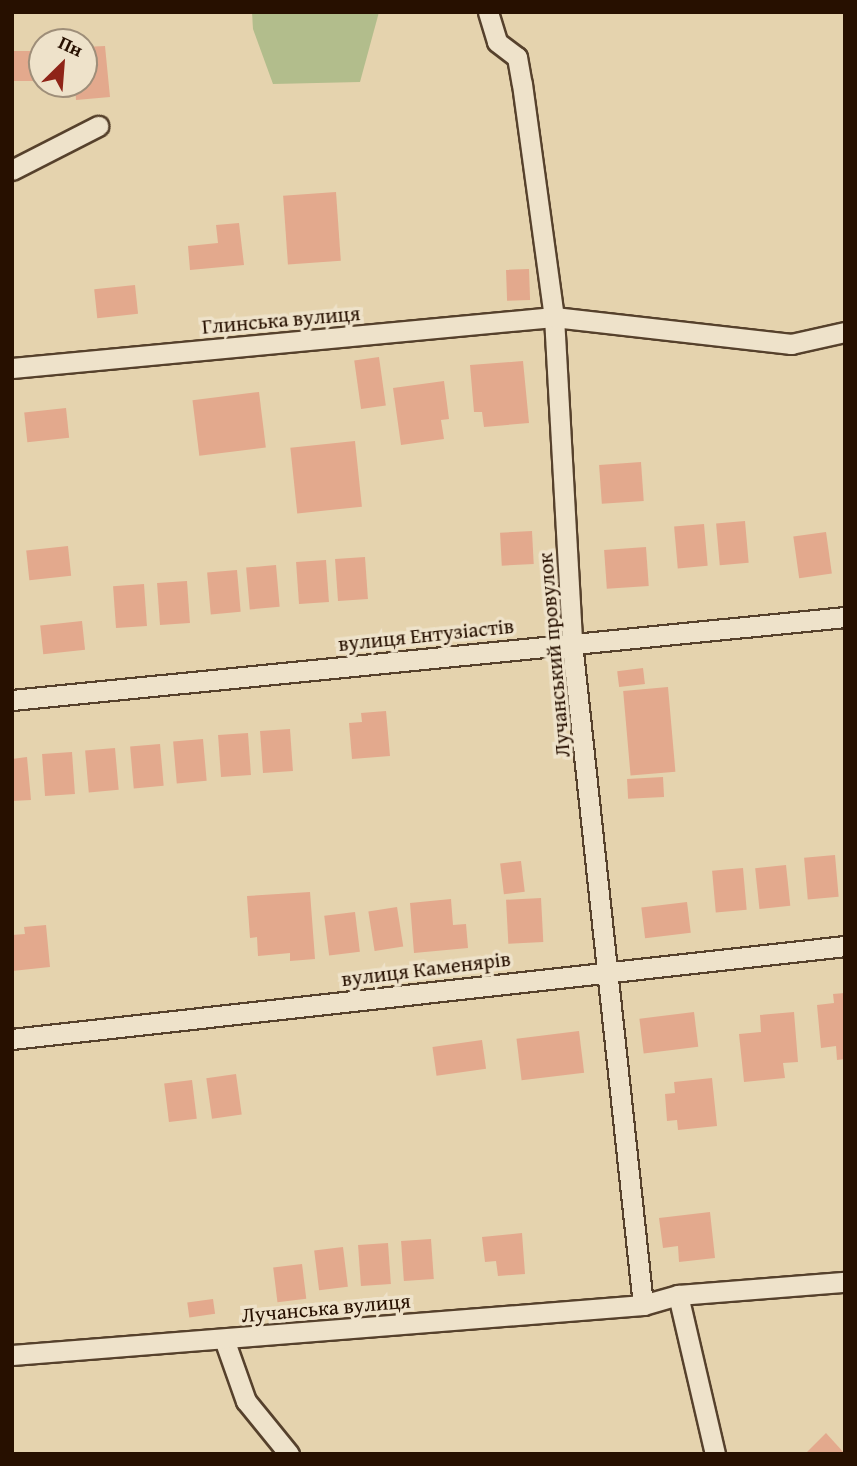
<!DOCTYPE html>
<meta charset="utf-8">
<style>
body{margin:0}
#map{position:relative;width:857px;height:1466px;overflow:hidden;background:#e5d3ae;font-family:"Gentium Book Plus",serif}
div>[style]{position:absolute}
.green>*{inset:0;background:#b2bd8c}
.building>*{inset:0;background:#e3a98d;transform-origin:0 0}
.roads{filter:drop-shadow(2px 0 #56412c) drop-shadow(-2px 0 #56412c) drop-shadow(0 2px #56412c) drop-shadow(0 -2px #56412c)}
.minor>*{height:19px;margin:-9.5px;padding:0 9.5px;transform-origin:9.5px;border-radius:9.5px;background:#eee2ca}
span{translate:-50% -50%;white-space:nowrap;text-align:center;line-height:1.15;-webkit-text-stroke:7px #eee2ca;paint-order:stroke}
.street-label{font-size:21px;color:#271000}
.frame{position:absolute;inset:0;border:14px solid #271000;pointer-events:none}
.north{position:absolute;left:28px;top:28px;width:70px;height:70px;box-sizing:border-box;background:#eee2ca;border:2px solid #9e8e79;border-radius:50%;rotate:25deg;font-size:19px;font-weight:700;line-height:28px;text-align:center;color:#271000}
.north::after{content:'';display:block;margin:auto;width:24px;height:32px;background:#8f2418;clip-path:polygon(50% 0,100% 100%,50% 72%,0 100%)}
</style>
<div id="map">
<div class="green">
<i style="clip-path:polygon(252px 12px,379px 12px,360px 82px,273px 84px,253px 29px)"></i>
</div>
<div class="building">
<i style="clip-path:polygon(105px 46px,110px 97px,76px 100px,75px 84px,84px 84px,84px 47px)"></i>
<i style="left:42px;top:51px;width:30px;height:30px;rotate:90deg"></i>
<i style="left:336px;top:192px;width:69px;height:53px;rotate:86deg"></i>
<i style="clip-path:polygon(239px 223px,244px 265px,190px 270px,188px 246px,218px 243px,216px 225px)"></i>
<i style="left:529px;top:269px;width:31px;height:23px;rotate:88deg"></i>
<i style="left:135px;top:285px;width:29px;height:41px;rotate:84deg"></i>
<i style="left:379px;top:357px;width:49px;height:25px;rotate:82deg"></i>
<i style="clip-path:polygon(523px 361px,529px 423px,484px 427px,482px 412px,474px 412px,470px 365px)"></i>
<i style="clip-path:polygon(444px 381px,449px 419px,441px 420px,444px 439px,401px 445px,393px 388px)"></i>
<i style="left:259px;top:392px;width:56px;height:67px;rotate:83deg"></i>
<i style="left:66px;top:408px;width:30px;height:42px;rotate:84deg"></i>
<i style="left:355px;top:441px;width:66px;height:65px;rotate:84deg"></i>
<i style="left:641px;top:462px;width:39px;height:42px;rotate:86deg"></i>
<i style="left:745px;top:521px;width:42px;height:29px;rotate:85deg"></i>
<i style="left:704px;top:524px;width:42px;height:30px;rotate:85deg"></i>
<i style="left:532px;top:531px;width:33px;height:32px;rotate:87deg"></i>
<i style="left:826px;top:532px;width:42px;height:33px;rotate:82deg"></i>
<i style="left:68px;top:546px;width:30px;height:42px;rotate:84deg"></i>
<i style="left:646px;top:547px;width:39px;height:42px;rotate:86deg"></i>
<i style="left:365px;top:557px;width:42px;height:30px;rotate:86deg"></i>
<i style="left:326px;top:560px;width:42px;height:30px;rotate:86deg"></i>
<i style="left:276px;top:565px;width:42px;height:30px;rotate:85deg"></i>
<i style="left:237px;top:570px;width:42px;height:30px;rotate:85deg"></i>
<i style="left:187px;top:581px;width:42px;height:30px;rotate:86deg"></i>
<i style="left:144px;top:584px;width:42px;height:31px;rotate:86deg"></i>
<i style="left:82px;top:621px;width:29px;height:42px;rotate:84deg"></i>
<i style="left:643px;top:668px;width:16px;height:26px;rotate:83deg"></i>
<i style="left:668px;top:687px;width:85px;height:45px;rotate:85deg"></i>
<i style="clip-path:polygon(386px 711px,390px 756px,352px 759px,349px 723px,362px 722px,361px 713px)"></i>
<i style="left:290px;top:729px;width:42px;height:30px;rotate:86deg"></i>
<i style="left:248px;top:733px;width:42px;height:30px;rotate:86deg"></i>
<i style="left:203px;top:739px;width:42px;height:30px;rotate:85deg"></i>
<i style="left:160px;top:744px;width:42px;height:30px;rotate:85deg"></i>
<i style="left:115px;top:748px;width:42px;height:30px;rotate:85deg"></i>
<i style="left:72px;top:752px;width:42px;height:30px;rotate:86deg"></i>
<i style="clip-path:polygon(27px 757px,31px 800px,12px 801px,12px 759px)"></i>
<i style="left:663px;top:777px;width:20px;height:36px;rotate:87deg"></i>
<i style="left:835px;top:855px;width:42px;height:31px;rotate:85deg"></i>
<i style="left:521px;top:861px;width:31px;height:21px;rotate:83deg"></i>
<i style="left:786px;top:865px;width:41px;height:31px;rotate:84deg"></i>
<i style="left:743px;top:868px;width:42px;height:31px;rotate:85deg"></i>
<i style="clip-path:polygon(310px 892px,315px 959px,290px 961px,290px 953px,258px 956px,257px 937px,250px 938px,247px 896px)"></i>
<i style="left:541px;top:898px;width:44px;height:35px;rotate:87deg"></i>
<i style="clip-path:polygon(451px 899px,453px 925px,466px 924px,468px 948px,414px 953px,410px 903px)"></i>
<i style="left:687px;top:902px;width:31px;height:46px;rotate:83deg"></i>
<i style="left:397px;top:907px;width:40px;height:29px;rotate:81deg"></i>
<i style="left:355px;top:912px;width:40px;height:31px;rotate:83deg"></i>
<i style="clip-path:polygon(46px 925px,50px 967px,12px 971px,12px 935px,25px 934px,24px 927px)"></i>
<i style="clip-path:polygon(845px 993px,845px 1059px,837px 1060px,836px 1046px,821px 1048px,817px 1005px,834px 1003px,833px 994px)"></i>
<i style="left:694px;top:1012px;width:35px;height:55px;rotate:83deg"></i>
<i style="clip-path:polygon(794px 1012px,798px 1062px,783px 1063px,785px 1078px,744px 1082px,739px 1034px,761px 1032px,760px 1015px)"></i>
<i style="left:579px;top:1031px;width:42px;height:63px;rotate:83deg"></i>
<i style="left:482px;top:1040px;width:29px;height:50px;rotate:82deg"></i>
<i style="left:236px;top:1074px;width:41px;height:30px;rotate:82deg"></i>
<i style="clip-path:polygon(712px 1078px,717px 1126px,678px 1130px,677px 1120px,667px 1121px,665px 1094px,675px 1093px,674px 1082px)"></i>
<i style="left:192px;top:1080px;width:39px;height:28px;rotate:83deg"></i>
<i style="clip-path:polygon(710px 1212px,715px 1258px,679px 1262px,678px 1246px,663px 1248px,659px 1218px)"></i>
<i style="clip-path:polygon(522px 1233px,525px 1274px,498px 1276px,496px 1261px,485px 1262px,482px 1237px)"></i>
<i style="left:431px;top:1239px;width:40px;height:30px;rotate:86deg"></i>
<i style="left:388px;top:1243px;width:41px;height:30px;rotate:86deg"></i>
<i style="left:343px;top:1247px;width:40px;height:29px;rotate:83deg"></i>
<i style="left:302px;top:1264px;width:35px;height:29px;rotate:83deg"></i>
<i style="left:213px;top:1299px;width:15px;height:26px;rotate:82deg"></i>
<i style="clip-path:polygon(826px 1433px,845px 1454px,805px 1454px)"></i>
</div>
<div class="roads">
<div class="minor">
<i style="left:488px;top:12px;width:31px;rotate:73deg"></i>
<i style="left:497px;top:42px;width:25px;rotate:37deg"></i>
<i style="left:517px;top:57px;width:27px;rotate:80deg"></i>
<i style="left:522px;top:84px;width:235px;rotate:82.2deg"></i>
<i style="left:554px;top:317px;width:326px;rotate:86.8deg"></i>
<i style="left:572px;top:643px;width:666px;rotate:83.88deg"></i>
<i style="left:12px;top:170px;width:97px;rotate:-27.1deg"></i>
<i style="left:12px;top:368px;width:544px;rotate:-5.38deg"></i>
<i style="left:554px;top:317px;width:239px;rotate:6.5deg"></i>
<i style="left:791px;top:344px;width:55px;rotate:-12.5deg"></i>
<i style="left:12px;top:700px;width:837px;rotate:-5.69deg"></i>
<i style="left:12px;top:1039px;width:838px;rotate:-6.37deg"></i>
<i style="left:678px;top:1295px;width:163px;rotate:76.9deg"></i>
<i style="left:224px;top:1339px;width:66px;rotate:70.5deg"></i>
<i style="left:246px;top:1401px;width:68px;rotate:50.9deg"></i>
<i style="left:12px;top:1355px;width:633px;rotate:-4.53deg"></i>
<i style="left:643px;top:1305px;width:36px;rotate:-16deg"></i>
<i style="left:678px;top:1295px;width:168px;rotate:-4.5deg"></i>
</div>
</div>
<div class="street-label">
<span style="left:281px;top:320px;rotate:-5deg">Глинська вулиця</span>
<span style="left:426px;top:635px;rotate:-6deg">вулиця Ентузіастів</span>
<span style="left:554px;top:655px;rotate:-95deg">Лучанський провулок</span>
<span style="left:426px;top:969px;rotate:-7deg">вулиця Каменярів</span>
<span style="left:326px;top:1308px;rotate:-5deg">Лучанська вулиця</span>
</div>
<div class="frame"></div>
<div class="north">Пн</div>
</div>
